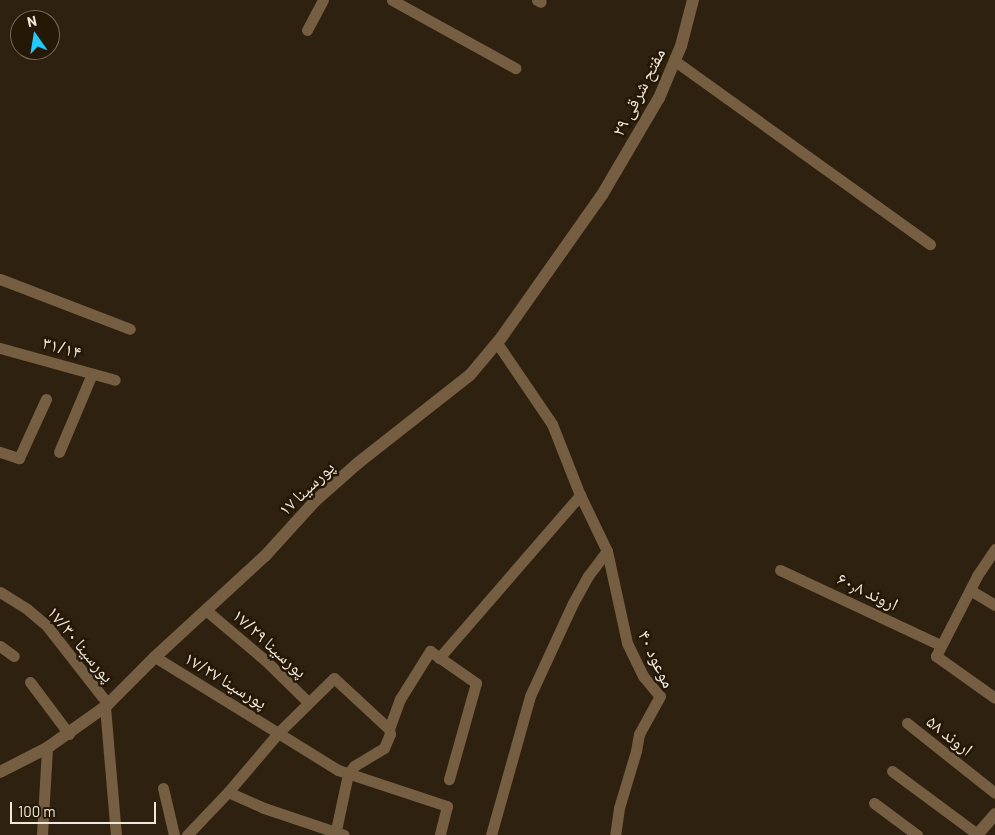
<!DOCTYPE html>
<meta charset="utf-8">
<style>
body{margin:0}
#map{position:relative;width:995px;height:835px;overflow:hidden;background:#2f210f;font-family:Barlow,"Noto Naskh Arabic",sans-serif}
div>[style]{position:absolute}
.minor>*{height:11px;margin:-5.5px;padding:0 5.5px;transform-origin:5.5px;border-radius:5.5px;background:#755e41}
.tertiary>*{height:12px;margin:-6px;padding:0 6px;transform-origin:6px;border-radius:6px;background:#755e41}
span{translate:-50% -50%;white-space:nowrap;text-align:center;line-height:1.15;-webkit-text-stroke:5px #251806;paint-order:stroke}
.street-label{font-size:18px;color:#f0e7dc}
.north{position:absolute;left:10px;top:10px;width:50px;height:50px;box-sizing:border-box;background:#251806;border:1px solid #766b5c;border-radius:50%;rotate:347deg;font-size:14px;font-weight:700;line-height:20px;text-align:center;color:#f0e7dc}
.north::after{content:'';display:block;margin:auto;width:18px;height:22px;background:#21c9fd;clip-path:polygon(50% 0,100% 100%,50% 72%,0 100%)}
.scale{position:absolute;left:10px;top:802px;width:146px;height:22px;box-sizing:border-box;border:2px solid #f0e7dc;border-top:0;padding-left:6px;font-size:15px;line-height:18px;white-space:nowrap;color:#f0e7dc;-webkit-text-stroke:4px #251806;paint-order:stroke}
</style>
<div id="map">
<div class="minor">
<i style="left:392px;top:0;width:141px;rotate:28.9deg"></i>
<i style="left:537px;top:0;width:4px;rotate:27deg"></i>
<i style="left:307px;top:30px;width:34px;rotate:-62deg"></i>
<i style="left:675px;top:61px;width:314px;rotate:35.7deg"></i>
<i style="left:0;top:279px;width:139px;rotate:21deg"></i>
<i style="left:497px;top:343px;width:98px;rotate:55.8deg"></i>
<i style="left:552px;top:424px;width:76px;rotate:68.5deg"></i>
<i style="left:580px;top:495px;width:62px;rotate:64.3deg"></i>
<i style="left:607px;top:551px;width:94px;rotate:77.7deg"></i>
<i style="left:627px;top:643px;width:37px;rotate:64deg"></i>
<i style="left:643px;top:676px;width:26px;rotate:50deg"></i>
<i style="left:660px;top:696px;width:43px;rotate:118.9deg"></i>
<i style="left:639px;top:734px;width:17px;rotate:100deg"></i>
<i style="left:636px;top:751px;width:59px;rotate:106.6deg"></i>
<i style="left:619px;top:808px;width:27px;rotate:98deg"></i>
<i style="left:0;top:348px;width:119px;rotate:15.5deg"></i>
<i style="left:0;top:452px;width:20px;rotate:18deg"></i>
<i style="left:19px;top:458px;width:65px;rotate:-65.4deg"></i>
<i style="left:59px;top:452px;width:85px;rotate:-67.1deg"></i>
<i style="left:995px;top:549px;width:32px;rotate:124deg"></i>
<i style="left:977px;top:576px;width:90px;rotate:117.1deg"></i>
<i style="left:936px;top:656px;width:72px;rotate:35.4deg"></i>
<i style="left:780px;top:570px;width:177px;rotate:25.1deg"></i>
<i style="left:970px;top:590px;width:29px;rotate:31deg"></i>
<i style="left:0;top:592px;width:32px;rotate:32deg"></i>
<i style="left:27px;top:609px;width:26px;rotate:40deg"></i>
<i style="left:47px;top:626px;width:99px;rotate:52deg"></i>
<i style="left:207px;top:611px;width:77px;rotate:40.3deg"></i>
<i style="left:266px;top:661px;width:59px;rotate:44.3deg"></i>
<i style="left:0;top:646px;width:17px;rotate:36deg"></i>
<i style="left:155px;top:657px;width:215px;rotate:31.7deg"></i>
<i style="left:338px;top:770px;width:115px;rotate:18.3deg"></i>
<i style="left:447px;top:806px;width:30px;rotate:104deg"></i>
<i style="left:439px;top:658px;width:216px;rotate:-49.1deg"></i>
<i style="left:30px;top:682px;width:65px;rotate:53.1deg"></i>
<i style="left:105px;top:707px;width:128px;rotate:85.1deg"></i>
<i style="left:907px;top:723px;width:112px;rotate:38.5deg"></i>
<i style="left:892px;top:771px;width:106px;rotate:36.5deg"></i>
<i style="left:163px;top:788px;width:48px;rotate:76.8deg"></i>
<i style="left:228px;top:792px;width:39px;rotate:24deg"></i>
<i style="left:264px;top:808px;width:84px;rotate:18.6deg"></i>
<i style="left:874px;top:803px;width:54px;rotate:36.7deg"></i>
<i style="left:42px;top:835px;width:87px;rotate:-86.7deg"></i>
<i style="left:187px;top:835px;width:59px;rotate:-46.4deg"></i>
<i style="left:228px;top:792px;width:79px;rotate:-49.6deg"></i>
<i style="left:279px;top:732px;width:77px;rotate:-44.5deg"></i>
<i style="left:334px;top:678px;width:75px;rotate:42.8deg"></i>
<i style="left:389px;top:729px;width:32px;rotate:-70deg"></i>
<i style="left:400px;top:699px;width:57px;rotate:-58deg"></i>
<i style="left:430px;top:651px;width:56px;rotate:34.8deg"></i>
<i style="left:476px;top:683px;width:100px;rotate:105.7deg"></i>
<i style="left:335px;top:835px;width:62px;rotate:-78deg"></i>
<i style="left:348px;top:774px;width:10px;rotate:-53deg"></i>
<i style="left:354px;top:766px;width:35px;rotate:-31deg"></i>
<i style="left:384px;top:748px;width:15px;rotate:-67deg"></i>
<i style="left:390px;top:734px;width:5px;rotate:-101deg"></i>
<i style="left:491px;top:835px;width:144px;rotate:-74.3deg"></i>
<i style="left:530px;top:696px;width:102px;rotate:-65.2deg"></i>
<i style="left:573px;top:603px;width:31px;rotate:-61deg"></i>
<i style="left:588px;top:576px;width:31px;rotate:-53deg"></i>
</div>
<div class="tertiary">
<i style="left:0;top:772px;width:53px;rotate:-27.1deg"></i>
<i style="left:47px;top:748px;width:71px;rotate:-35.3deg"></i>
<i style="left:105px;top:707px;width:71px;rotate:-45deg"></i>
<i style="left:155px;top:657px;width:149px;rotate:-42.6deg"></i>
<i style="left:265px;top:556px;width:74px;rotate:-47.7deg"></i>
<i style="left:315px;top:501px;width:57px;rotate:-41.5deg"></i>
<i style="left:358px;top:463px;width:142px;rotate:-38.2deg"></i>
<i style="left:470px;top:375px;width:48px;rotate:-50deg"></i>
<i style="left:501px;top:338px;width:175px;rotate:-54.8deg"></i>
<i style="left:602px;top:195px;width:113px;rotate:-59.6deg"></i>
<i style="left:659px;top:98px;width:56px;rotate:-67.1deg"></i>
<i style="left:681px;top:46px;width:48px;rotate:-75.4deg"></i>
<i style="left:977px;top:835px;width:28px;rotate:-49deg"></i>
</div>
<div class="street-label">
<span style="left:638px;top:92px;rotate:-63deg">مفتح شرقی ۲۹</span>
<span style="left:62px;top:347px;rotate:16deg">۳۱/۱۴</span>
<span style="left:306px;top:488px;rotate:-44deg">پورسینا ۱۷</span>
<span style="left:868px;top:591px;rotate:26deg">اروند ۶۰٫۸</span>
<span style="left:270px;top:643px;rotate:42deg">پورسینا ۱۷/۲۹</span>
<span style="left:81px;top:644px;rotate:50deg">پورسینا ۱۷/۳۰</span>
<span style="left:657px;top:659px;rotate:64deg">موعود ۴۰</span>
<span style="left:226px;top:680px;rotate:31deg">پورسینا ۱۷/۲۷</span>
<span style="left:950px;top:735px;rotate:38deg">اروند ۵۸</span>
</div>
<div class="north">N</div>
<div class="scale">100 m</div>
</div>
